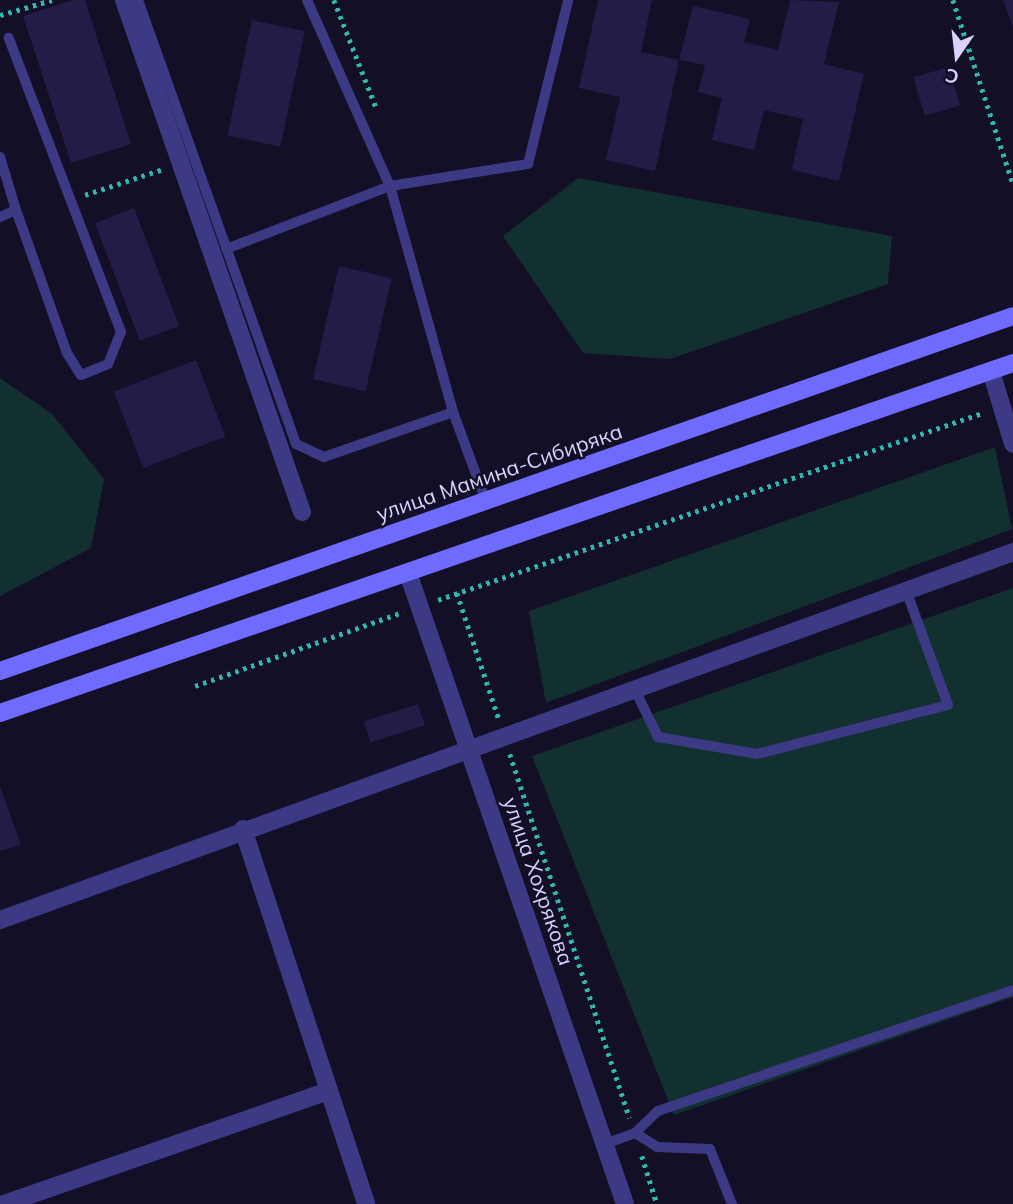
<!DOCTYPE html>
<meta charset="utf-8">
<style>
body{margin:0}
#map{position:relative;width:1013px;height:1204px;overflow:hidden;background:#130f26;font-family:Mulish,sans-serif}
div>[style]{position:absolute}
.green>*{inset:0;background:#12302f}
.building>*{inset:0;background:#241b47;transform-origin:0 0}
.path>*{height:4.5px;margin-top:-2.25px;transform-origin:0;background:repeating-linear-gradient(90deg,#2fb8b0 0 3.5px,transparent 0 8.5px)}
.lane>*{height:10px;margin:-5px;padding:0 5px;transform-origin:5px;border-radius:5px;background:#3d3a85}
.street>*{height:18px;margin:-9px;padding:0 9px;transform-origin:9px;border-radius:9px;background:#3d3a85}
.secondary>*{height:18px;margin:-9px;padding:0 9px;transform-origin:9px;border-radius:9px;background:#6f6bff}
span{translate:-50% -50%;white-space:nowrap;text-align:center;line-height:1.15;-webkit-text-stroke:5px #130f26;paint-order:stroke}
.street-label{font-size:21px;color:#d9d4ff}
.north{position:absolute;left:922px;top:21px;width:70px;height:70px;-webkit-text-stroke:5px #130f26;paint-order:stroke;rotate:194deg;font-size:19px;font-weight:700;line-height:28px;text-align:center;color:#d9d4ff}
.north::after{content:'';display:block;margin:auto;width:24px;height:32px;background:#d9d4ff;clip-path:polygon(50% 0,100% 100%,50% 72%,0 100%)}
</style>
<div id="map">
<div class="green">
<i style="clip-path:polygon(578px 178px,892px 236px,888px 284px,670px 359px,583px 353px,503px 236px)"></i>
<i style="clip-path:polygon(0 378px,52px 414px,104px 479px,91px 548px,0 596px)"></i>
<i style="clip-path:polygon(995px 447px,1012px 529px,546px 703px,529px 611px)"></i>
<i style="clip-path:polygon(1013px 588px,1013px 997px,674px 1115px,532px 756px)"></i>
</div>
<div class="building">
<i style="clip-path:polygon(73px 0,85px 0,131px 144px,71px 163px,23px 16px)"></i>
<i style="clip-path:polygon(598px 0,652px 0,641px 52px,679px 60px,655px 171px,606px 160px,620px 97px,579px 88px)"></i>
<i style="clip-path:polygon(790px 0,839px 2px,824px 64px,864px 74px,839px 181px,792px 170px,803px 119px,764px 110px,754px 150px,712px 140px,722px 98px,698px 92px,705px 65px,679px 60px,693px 6px,750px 19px,744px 42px,778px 50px)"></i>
<i style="clip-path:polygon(1003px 0,1013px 0,1013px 27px)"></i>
<i style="left:252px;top:20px;width:54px;height:118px;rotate:12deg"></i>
<i style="left:949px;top:67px;width:40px;height:37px;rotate:74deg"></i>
<i style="left:134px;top:208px;width:126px;height:42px;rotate:69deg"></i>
<i style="left:339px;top:266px;width:54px;height:116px;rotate:13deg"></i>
<i style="left:196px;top:360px;width:82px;height:88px;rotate:69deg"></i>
<i style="left:418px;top:704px;width:22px;height:57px;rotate:72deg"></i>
<i style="clip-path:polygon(0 786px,21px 845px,0 851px)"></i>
</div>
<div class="path">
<i style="left:334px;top:0;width:118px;rotate:68.6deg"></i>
<i style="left:953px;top:0;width:194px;rotate:71.9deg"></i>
<i style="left:0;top:15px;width:54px;rotate:-16.1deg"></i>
<i style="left:85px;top:195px;width:82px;rotate:-18.4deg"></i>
<i style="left:457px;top:593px;width:133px;rotate:71.6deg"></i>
<i style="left:438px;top:600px;width:575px;rotate:-18.97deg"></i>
<i style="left:195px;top:686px;width:221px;rotate:-19.6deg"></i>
<i style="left:510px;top:754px;width:383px;rotate:71.8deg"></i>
<i style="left:642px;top:1156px;width:50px;rotate:72.6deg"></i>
</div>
<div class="lane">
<i style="left:138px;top:0;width:471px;rotate:70.4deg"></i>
<i style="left:296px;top:444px;width:31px;rotate:25deg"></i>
<i style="left:324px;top:457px;width:137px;rotate:-19.2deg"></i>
<i style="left:307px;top:0;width:204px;rotate:66deg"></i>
<i style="left:390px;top:186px;width:235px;rotate:74.4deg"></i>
<i style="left:453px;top:412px;width:95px;rotate:69.7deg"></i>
<i style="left:0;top:157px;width:55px;rotate:73.2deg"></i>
<i style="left:0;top:217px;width:17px;rotate:-24deg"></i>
<i style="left:16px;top:210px;width:152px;rotate:70.4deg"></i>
<i style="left:67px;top:353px;width:26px;rotate:58deg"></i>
<i style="left:81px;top:375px;width:29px;rotate:-22deg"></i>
<i style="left:108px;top:364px;width:35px;rotate:-68deg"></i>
<i style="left:121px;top:332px;width:315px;rotate:-110.9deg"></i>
<i style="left:226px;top:249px;width:176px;rotate:-21deg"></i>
<i style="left:390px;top:186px;width:140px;rotate:-9.1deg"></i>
<i style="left:528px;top:164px;width:168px;rotate:-76.2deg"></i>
<i style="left:634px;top:688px;width:55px;rotate:63.9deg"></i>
<i style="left:658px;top:737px;width:100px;rotate:9.7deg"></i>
<i style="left:757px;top:754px;width:197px;rotate:-14.4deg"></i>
<i style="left:948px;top:705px;width:122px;rotate:-110.1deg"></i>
<i style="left:635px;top:1133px;width:26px;rotate:32deg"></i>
<i style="left:657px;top:1147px;width:53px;rotate:2.2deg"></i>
<i style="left:710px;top:1149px;width:59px;rotate:68.2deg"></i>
<i style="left:605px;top:1144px;width:32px;rotate:-20deg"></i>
<i style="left:635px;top:1133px;width:32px;rotate:-44deg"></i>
<i style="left:658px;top:1111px;width:375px;rotate:-18.8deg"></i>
</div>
<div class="street">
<i style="left:124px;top:0;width:542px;rotate:70.83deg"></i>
<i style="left:991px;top:371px;width:76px;rotate:73.2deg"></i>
<i style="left:408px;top:573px;width:667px;rotate:71.02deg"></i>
<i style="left:243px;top:829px;width:395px;rotate:71.8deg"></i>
<i style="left:0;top:920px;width:1078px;rotate:-19.96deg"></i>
<i style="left:4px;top:1204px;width:344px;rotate:-19.2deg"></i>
</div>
<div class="secondary">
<i style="left:0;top:671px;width:1073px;rotate:-19.31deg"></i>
<i style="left:0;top:713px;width:1072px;rotate:-19.06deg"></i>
</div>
<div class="street-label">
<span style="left:499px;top:472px;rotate:-19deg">улица Мамина-Сибиряка</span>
<span style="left:539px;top:881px;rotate:71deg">улица Хохрякова</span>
</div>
<div class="north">С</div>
</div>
